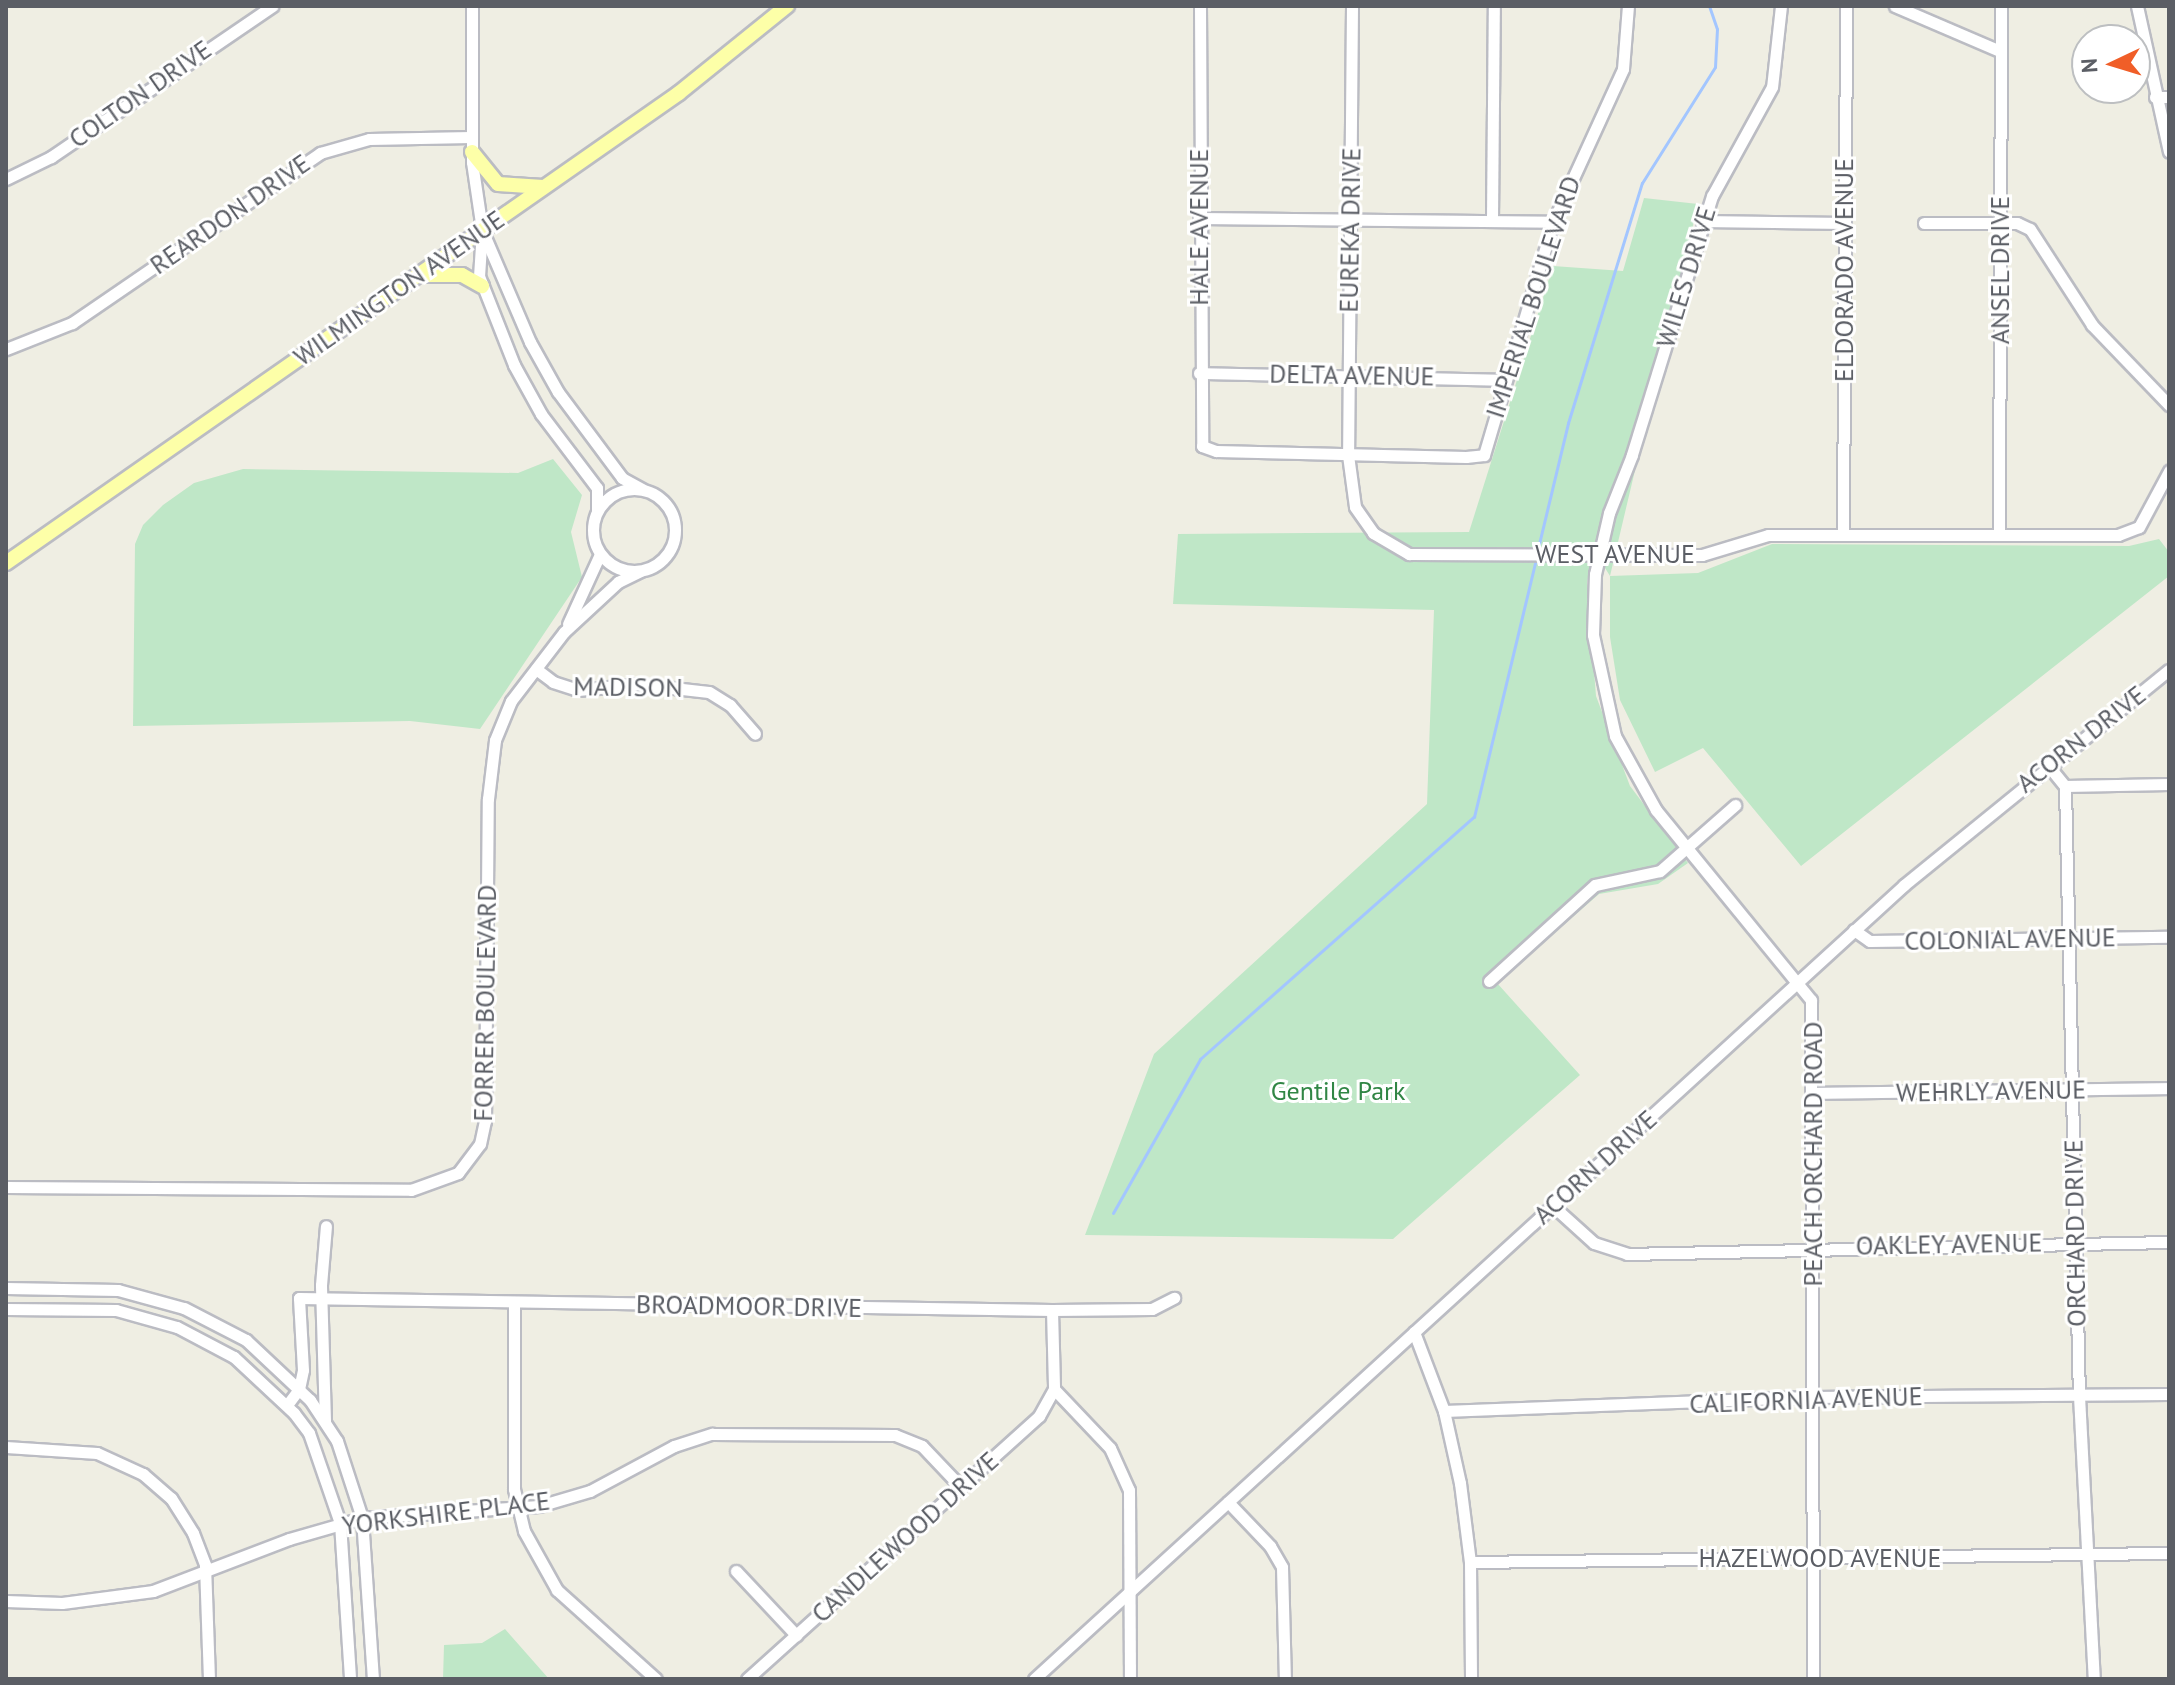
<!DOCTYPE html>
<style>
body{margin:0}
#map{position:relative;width:2175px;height:1685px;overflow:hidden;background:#efeee3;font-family:"PT Sans",sans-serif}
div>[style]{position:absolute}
.green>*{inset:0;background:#bfe7c7}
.stream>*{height:3px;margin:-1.5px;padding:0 1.5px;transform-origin:1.5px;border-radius:1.5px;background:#a3c6ff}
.roads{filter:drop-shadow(2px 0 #bbbcc3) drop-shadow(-2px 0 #bbbcc3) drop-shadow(0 2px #bbbcc3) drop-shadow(0 -2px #bbbcc3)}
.minor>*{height:11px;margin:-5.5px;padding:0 5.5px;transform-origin:5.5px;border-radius:5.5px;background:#fff}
.minor>.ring{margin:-5.5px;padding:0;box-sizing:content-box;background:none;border:11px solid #fff;border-radius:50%}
.major>*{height:14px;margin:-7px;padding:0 7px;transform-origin:7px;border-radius:7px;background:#fdffa8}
span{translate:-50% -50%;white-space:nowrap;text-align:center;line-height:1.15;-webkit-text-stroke:6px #fff;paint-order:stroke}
.street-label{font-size:26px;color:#5b5e65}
.park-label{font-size:26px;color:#318645}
.frame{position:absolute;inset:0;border:8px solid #5b5e65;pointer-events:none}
.north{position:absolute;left:2071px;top:24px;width:80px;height:80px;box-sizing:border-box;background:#fff;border:2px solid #bdbfc1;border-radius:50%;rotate:266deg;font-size:22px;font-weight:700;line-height:32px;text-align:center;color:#5b5e65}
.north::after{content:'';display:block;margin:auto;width:28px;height:36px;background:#f05e28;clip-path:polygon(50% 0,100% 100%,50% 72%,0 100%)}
</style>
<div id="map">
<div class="green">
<i style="clip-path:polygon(1644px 198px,1698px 204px,1610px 576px,1698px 573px,1772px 544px,2129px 546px,2159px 539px,2169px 552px,2169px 576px,1801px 866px,1703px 748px,1655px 772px,1620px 700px,1610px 637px,1610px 576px,1597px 555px,1591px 560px,1587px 583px,1596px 696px,1630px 786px,1688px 863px,1658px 884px,1599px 894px,1497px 983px,1580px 1075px,1393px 1239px,1085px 1235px,1154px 1054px,1427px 804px,1434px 610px,1173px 604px,1178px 534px,1469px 532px,1553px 266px,1623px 271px)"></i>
<i style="clip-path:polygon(553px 459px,582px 495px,571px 532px,582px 577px,480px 729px,410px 721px,133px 726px,135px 544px,143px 525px,163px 505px,194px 483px,243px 469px,518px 473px)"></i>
<i style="clip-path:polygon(505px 1629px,549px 1679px,443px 1679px,444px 1645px,482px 1643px)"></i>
</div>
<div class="stream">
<i style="left:1538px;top:548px;width:129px;rotate:-76.5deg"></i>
<i style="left:1568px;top:423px;width:251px;rotate:-72.9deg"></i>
<i style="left:1642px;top:183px;width:137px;rotate:-57.8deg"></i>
<i style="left:1715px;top:67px;width:38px;rotate:-87deg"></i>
<i style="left:1717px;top:29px;width:24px;rotate:-109deg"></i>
<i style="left:1113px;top:1213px;width:177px;rotate:-60.5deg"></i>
<i style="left:1200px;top:1059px;width:366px;rotate:-41.5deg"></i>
<i style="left:1474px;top:817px;width:262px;rotate:-76.5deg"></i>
</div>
<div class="roads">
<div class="minor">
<i style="left:472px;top:6px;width:156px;rotate:90deg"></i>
<i style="left:472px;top:162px;width:69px;rotate:81.6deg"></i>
<i style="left:482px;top:230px;width:46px;rotate:93.7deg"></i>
<i style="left:479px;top:276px;width:96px;rotate:68.5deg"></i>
<i style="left:514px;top:365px;width:56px;rotate:61.1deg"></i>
<i style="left:541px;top:414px;width:93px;rotate:52.9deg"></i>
<i style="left:597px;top:488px;width:22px;rotate:90deg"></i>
<i style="left:1200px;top:6px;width:440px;rotate:89.7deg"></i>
<i style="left:1202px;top:446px;width:15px;rotate:20deg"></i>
<i style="left:1216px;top:451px;width:250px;rotate:1.4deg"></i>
<i style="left:1466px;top:457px;width:18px;rotate:-6deg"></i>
<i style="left:1484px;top:455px;width:243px;rotate:-73.5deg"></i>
<i style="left:1553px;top:222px;width:168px;rotate:-65.4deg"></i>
<i style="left:1623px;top:69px;width:63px;rotate:-85.5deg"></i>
<i style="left:1352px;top:6px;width:449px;rotate:90.5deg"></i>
<i style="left:1348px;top:455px;width:52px;rotate:82.3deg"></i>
<i style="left:1355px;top:507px;width:32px;rotate:55deg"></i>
<i style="left:1373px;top:533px;width:42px;rotate:30.3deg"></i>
<i style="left:1409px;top:554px;width:293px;rotate:0.2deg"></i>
<i style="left:1702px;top:555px;width:69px;rotate:-16.9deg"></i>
<i style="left:1768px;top:535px;width:350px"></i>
<i style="left:2118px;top:535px;width:22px;rotate:-21deg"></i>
<i style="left:2139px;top:527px;width:64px;rotate:-61.8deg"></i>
<i style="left:1781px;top:6px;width:81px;rotate:96.3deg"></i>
<i style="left:1772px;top:87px;width:124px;rotate:118.8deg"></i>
<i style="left:1712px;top:196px;width:271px;rotate:107.2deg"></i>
<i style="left:1632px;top:455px;width:62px;rotate:111.6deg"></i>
<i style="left:1609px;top:513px;width:63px;rotate:102.9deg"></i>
<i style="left:1595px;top:574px;width:61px;rotate:91.9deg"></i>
<i style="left:1593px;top:635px;width:103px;rotate:77.7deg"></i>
<i style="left:1615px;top:736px;width:85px;rotate:61deg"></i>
<i style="left:1656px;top:810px;width:245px;rotate:50.8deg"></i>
<i style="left:1811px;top:1000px;width:679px;rotate:89.83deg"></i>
<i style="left:1895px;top:6px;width:114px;rotate:23.2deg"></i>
<i style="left:2137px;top:6px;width:149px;rotate:77.6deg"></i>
<i style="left:2155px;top:97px;width:14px"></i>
<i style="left:6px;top:179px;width:50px;rotate:-26.1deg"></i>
<i style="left:51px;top:157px;width:268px;rotate:-34.3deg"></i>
<i style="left:1199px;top:218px;width:354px;rotate:0.6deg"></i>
<i style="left:1492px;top:219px;width:213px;rotate:-89.5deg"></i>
<i style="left:1702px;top:221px;width:142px;rotate:0.8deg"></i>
<i style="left:1924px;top:223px;width:93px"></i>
<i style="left:2017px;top:223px;width:14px;rotate:25deg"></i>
<i style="left:2030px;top:229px;width:114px;rotate:57.1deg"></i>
<i style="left:2092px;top:325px;width:111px;rotate:46.1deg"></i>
<i style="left:482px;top:230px;width:122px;rotate:66.8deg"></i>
<i style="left:530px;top:342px;width:57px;rotate:60.8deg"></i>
<i style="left:558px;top:392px;width:107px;rotate:53.3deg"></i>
<i style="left:622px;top:478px;width:23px;rotate:29deg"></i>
<i style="left:6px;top:349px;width:71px;rotate:-21.5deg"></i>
<i style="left:72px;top:323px;width:301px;rotate:-34.4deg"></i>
<i style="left:320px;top:153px;width:51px;rotate:-15.9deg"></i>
<i style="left:369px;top:139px;width:102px;rotate:-1.1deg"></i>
<i style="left:1199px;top:373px;width:306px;rotate:1.3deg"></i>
<i class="ring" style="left:593px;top:489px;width:71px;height:71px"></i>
<i style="left:1843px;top:534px;width:528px;rotate:-89.67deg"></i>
<i style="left:1999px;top:534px;width:528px;rotate:-89.78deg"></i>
<i style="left:568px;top:624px;width:77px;rotate:-65.4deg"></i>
<i style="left:536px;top:669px;width:21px;rotate:37deg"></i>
<i style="left:553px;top:682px;width:26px;rotate:18deg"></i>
<i style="left:578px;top:690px;width:60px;rotate:-5.7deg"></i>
<i style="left:638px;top:684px;width:71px;rotate:6.4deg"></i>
<i style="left:709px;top:692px;width:25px;rotate:32deg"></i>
<i style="left:730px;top:705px;width:38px;rotate:49deg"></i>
<i style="left:2047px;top:764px;width:28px;rotate:51deg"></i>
<i style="left:2065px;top:786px;width:104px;rotate:-1.1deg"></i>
<i style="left:2065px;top:786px;width:610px;rotate:88.69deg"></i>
<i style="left:2079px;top:1396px;width:283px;rotate:87deg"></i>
<i style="left:1854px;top:930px;width:19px;rotate:35deg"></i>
<i style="left:1870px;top:941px;width:299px;rotate:-0.8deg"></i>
<i style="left:1489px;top:981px;width:143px;rotate:-42.2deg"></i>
<i style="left:1595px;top:885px;width:66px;rotate:-12.2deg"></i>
<i style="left:1660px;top:871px;width:100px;rotate:-41.3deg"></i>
<i style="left:1813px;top:1093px;width:356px;rotate:-0.8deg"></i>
<i style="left:6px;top:1187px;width:405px;rotate:0.4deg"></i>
<i style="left:411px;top:1190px;width:50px;rotate:-19.9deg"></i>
<i style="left:458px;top:1173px;width:36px;rotate:-53deg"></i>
<i style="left:480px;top:1144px;width:24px;rotate:-78deg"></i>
<i style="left:485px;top:1121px;width:322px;rotate:-89.5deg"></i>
<i style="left:488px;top:799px;width:59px;rotate:-83.2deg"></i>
<i style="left:495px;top:740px;width:42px;rotate:-67.7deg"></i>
<i style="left:511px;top:701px;width:87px;rotate:-52.5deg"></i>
<i style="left:564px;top:632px;width:74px;rotate:-42.8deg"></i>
<i style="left:618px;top:582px;width:25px;rotate:-26deg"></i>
<i style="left:1553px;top:1206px;width:55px;rotate:42.1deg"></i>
<i style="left:1594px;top:1243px;width:35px;rotate:18deg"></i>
<i style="left:1627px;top:1254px;width:542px;rotate:-1.27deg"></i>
<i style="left:6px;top:1288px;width:112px;rotate:1deg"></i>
<i style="left:118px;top:1290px;width:68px;rotate:15.3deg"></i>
<i style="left:184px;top:1308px;width:70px;rotate:27.3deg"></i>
<i style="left:246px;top:1340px;width:88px;rotate:43.2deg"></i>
<i style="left:310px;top:1400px;width:49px;rotate:56.6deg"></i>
<i style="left:337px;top:1441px;width:81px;rotate:72deg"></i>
<i style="left:362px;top:1518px;width:161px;rotate:86.1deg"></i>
<i style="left:514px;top:1303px;width:186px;rotate:90deg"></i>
<i style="left:514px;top:1489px;width:43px;rotate:76.6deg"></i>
<i style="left:524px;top:1531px;width:68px;rotate:60.8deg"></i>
<i style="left:557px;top:1590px;width:133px;rotate:42deg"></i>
<i style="left:6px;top:1309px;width:110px;rotate:0.5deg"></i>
<i style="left:116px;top:1310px;width:63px;rotate:15.6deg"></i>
<i style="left:177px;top:1327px;width:64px;rotate:27.8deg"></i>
<i style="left:234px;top:1357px;width:82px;rotate:43deg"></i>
<i style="left:294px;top:1413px;width:25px;rotate:53deg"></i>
<i style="left:309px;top:1433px;width:95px;rotate:71deg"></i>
<i style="left:340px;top:1523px;width:156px;rotate:86.3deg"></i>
<i style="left:1052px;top:1310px;width:79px;rotate:88.5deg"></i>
<i style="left:1054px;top:1389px;width:81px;rotate:46.5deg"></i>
<i style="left:1110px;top:1448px;width:46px;rotate:65.7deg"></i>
<i style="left:1129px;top:1490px;width:189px;rotate:89.7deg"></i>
<i style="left:1414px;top:1332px;width:85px;rotate:69.2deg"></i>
<i style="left:1444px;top:1411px;width:74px;rotate:77.5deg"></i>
<i style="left:1460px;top:1483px;width:80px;rotate:82.8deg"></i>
<i style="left:1470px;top:1562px;width:117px;rotate:89.5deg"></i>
<i style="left:287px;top:1405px;width:20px;rotate:-53deg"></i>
<i style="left:299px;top:1389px;width:19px;rotate:-78deg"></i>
<i style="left:303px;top:1370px;width:72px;rotate:-93.2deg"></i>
<i style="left:299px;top:1298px;width:753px;rotate:0.91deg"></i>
<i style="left:1052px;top:1310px;width:100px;rotate:-0.6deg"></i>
<i style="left:1152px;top:1309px;width:25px;rotate:-27deg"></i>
<i style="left:1444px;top:1411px;width:369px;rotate:-2.2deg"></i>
<i style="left:1813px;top:1397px;width:356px;rotate:-0.5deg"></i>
<i style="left:325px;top:1421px;width:136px;rotate:-91.7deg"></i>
<i style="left:321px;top:1285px;width:59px;rotate:-85.2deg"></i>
<i style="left:6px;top:1447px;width:91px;rotate:3.8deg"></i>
<i style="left:97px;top:1453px;width:51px;rotate:24.5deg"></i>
<i style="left:143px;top:1474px;width:37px;rotate:41deg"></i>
<i style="left:171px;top:1498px;width:41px;rotate:57.8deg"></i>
<i style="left:193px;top:1533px;width:34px;rotate:69deg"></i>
<i style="left:205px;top:1565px;width:114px;rotate:88deg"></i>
<i style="left:1228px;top:1502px;width:61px;rotate:46.3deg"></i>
<i style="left:1270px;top:1546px;width:24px;rotate:60deg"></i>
<i style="left:1282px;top:1567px;width:112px;rotate:88.5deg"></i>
<i style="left:1470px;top:1562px;width:699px;rotate:-0.74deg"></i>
<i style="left:736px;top:1571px;width:88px;rotate:46.8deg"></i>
<i style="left:6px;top:1601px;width:56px;rotate:2deg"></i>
<i style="left:62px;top:1603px;width:92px;rotate:-7.5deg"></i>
<i style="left:153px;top:1591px;width:146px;rotate:-20.9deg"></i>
<i style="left:289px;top:1539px;width:76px;rotate:-16deg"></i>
<i style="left:362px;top:1518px;width:177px;rotate:-3.9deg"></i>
<i style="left:539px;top:1506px;width:53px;rotate:-16.4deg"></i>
<i style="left:590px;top:1491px;width:95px;rotate:-28.2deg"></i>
<i style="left:674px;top:1446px;width:40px;rotate:-18deg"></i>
<i style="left:712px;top:1434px;width:183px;rotate:0.3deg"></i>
<i style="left:895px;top:1435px;width:29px;rotate:22deg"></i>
<i style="left:922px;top:1446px;width:55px;rotate:46.5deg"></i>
<i style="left:747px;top:1679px;width:393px;rotate:-42deg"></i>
<i style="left:1039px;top:1416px;width:31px;rotate:-61deg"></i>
<i style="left:1034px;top:1679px;width:1178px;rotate:-42.38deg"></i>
<i style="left:1904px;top:885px;width:341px;rotate:-39.1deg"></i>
</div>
<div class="major">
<i style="left:472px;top:152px;width:41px;rotate:50.9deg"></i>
<i style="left:498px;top:184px;width:45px;rotate:3.8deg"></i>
<i style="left:422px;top:275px;width:40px"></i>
<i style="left:462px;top:275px;width:23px;rotate:29deg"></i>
<i style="left:6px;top:563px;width:821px;rotate:-34.93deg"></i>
<i style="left:679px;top:93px;width:139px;rotate:-38.9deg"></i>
</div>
</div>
<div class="street-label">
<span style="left:140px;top:94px;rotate:-35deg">COLTON DRIVE</span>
<span style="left:230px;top:214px;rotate:-35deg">REARDON DRIVE</span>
<span style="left:1199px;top:227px;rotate:-90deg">HALE AVENUE</span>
<span style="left:1350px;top:230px;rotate:-89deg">EUREKA DRIVE</span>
<span style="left:1844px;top:270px;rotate:-90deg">ELDORADO AVENUE</span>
<span style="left:2000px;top:270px;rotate:-90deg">ANSEL DRIVE</span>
<span style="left:1686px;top:277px;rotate:-73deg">WILES DRIVE</span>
<span style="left:399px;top:288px;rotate:-35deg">WILMINGTON AVENUE</span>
<span style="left:1533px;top:297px;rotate:-72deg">IMPERIAL BOULEVARD</span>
<span style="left:1352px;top:375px;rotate:1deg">DELTA AVENUE</span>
<span style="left:1615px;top:554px">WEST AVENUE</span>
<span style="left:628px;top:687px;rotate:1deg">MADISON</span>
<span style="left:2081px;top:739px;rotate:-38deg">ACORN DRIVE</span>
<span style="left:2010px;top:939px;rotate:-1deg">COLONIAL AVENUE</span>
<span style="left:485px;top:1003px;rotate:-89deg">FORRER BOULEVARD</span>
<span style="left:1991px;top:1091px;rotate:-1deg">WEHRLY AVENUE</span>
<span style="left:1813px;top:1154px;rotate:-90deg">PEACH ORCHARD ROAD</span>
<span style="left:1595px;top:1167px;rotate:-42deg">ACORN DRIVE</span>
<span style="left:2075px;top:1233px;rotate:-91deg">ORCHARD DRIVE</span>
<span style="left:1949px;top:1244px;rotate:-1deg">OAKLEY AVENUE</span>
<span style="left:749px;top:1306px;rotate:1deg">BROADMOOR DRIVE</span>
<span style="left:1806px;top:1400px;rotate:-2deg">CALIFORNIA AVENUE</span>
<span style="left:446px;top:1513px;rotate:-7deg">YORKSHIRE PLACE</span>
<span style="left:905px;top:1537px;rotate:-42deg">CANDLEWOOD DRIVE</span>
<span style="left:1820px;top:1558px">HAZELWOOD AVENUE</span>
</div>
<div class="park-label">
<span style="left:1338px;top:1091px">Gentile Park</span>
</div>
<div class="frame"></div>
<div class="north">N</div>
</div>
